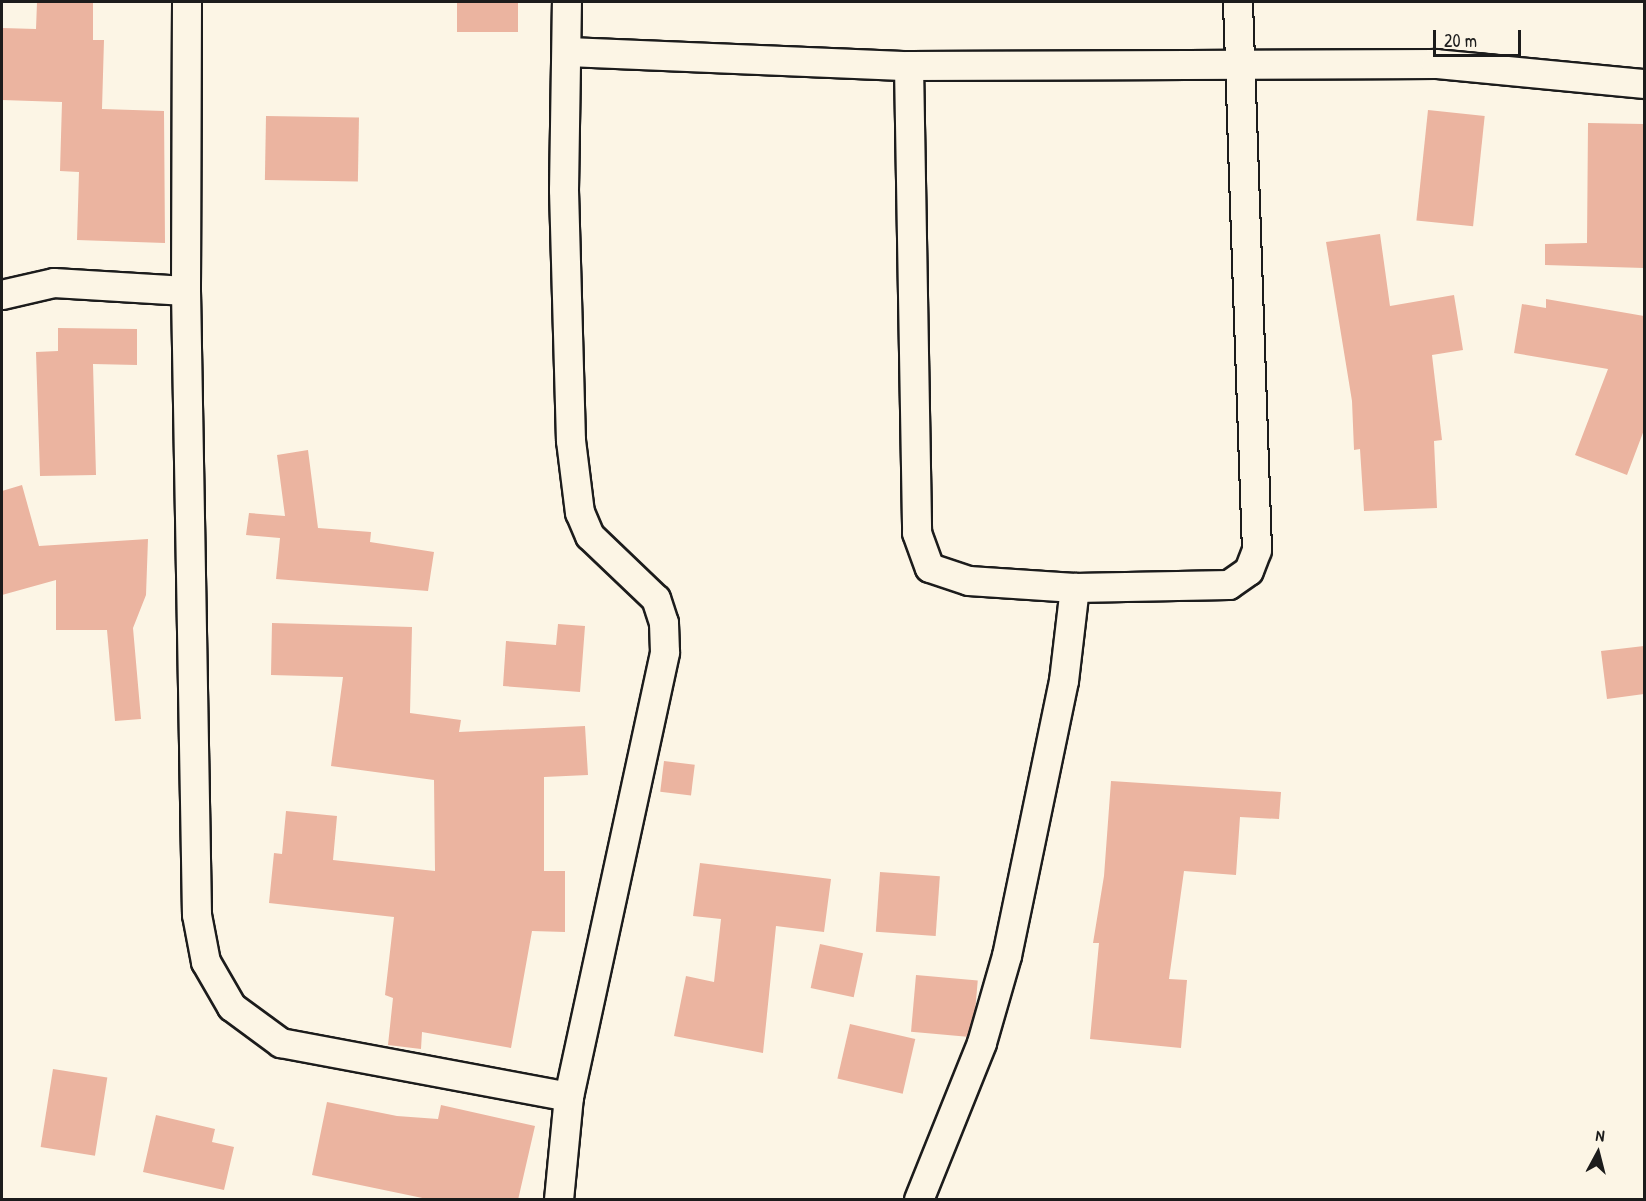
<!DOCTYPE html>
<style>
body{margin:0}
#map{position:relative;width:1646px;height:1201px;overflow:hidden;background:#fcf5e5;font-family:"Patrick Hand",sans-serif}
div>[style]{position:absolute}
.building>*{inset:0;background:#ebb4a0;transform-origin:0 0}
.roads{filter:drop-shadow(2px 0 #1c1c1c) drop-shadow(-2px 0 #1c1c1c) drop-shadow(0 2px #1c1c1c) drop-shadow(0 -2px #1c1c1c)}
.minor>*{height:28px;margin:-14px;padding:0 14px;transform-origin:14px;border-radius:14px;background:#fcf5e5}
span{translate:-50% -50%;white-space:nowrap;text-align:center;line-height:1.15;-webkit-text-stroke:6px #fcf5e5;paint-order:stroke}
.frame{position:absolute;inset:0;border:3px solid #1c1c1c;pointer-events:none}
.north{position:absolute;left:1568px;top:1123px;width:60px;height:60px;-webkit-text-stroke:4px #fcf5e5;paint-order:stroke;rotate:7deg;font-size:16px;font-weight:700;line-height:24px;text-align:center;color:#1c1c1c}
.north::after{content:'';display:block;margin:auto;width:21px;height:27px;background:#1c1c1c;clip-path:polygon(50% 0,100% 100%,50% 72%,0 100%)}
.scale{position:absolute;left:1433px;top:30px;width:88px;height:27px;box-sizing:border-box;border:3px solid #1c1c1c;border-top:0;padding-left:8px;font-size:18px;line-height:21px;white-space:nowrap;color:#1c1c1c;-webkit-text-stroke:4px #fcf5e5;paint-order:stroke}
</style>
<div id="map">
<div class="building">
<i style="clip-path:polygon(37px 2px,93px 2px,93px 40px,104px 40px,102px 109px,164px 111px,165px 243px,77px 240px,79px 172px,60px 171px,62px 102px,2px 100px,2px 28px,36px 29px)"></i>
<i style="left:457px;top:2px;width:61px;height:30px"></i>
<i style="left:1428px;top:110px;width:57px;height:111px;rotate:6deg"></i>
<i style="left:266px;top:116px;width:93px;height:64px;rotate:1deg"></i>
<i style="clip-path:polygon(1588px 123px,1644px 124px,1644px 268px,1545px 265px,1545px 244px,1587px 243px)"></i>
<i style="clip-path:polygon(1380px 234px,1390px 306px,1454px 295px,1463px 350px,1432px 355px,1442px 440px,1434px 441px,1437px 508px,1364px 511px,1360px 449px,1354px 450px,1352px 401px,1326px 242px)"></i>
<i style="clip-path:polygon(1546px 299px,1644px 316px,1644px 430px,1627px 475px,1575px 455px,1608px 369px,1514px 353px,1522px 304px,1546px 308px)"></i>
<i style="clip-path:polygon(58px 328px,137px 329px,137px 365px,93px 364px,96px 475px,40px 476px,36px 352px,58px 351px)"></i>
<i style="clip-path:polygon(308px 450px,318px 528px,371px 532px,370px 542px,434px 552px,428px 591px,276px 579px,280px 538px,246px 535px,249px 513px,285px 516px,277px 455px)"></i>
<i style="clip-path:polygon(22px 485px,39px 546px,148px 539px,146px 595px,133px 628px,141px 719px,115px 721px,107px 630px,56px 630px,56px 580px,2px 595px,2px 491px)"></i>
<i style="clip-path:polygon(272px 623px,412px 627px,410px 713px,461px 720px,459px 732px,585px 726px,588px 775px,544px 777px,544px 871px,565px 871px,565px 932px,532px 931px,511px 1048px,422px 1032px,421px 1049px,388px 1045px,393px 998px,385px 995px,394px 917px,269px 903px,274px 853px,282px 854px,286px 811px,337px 816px,333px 860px,435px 871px,434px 780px,331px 766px,343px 677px,271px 675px)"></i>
<i style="clip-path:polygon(558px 624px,585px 626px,580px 692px,503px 686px,506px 641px,556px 645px)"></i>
<i style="clip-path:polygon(1644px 646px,1644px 694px,1607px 699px,1601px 651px)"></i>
<i style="left:664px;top:761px;width:31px;height:31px;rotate:7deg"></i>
<i style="clip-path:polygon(1111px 781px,1281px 792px,1279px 819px,1240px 817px,1236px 875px,1184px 871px,1169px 979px,1187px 980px,1181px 1048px,1090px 1039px,1099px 943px,1093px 943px,1104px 876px)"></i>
<i style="clip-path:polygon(700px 863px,831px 879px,824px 932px,776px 926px,763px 1053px,674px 1036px,686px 976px,714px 982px,721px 919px,693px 916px)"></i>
<i style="left:880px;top:872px;width:60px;height:60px;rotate:4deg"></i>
<i style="left:820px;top:944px;width:44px;height:45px;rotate:12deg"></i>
<i style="left:916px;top:975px;width:62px;height:57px;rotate:5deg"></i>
<i style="left:850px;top:1024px;width:67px;height:56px;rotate:13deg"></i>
<i style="left:53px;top:1069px;width:55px;height:79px;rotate:9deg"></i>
<i style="clip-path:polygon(327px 1102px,397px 1116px,438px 1119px,441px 1105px,535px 1126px,518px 1200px,432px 1200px,312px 1175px)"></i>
<i style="clip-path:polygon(156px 1115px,215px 1129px,212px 1142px,234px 1147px,224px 1190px,143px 1172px)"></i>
</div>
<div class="roads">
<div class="minor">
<i style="left:187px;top:2px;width:289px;rotate:90.2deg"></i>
<i style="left:186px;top:291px;width:624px;rotate:88.99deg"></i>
<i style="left:197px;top:915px;width:48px;rotate:79.2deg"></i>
<i style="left:206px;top:962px;width:52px;rotate:60deg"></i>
<i style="left:232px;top:1007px;width:61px;rotate:36.3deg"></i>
<i style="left:281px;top:1043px;width:293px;rotate:10.6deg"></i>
<i style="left:568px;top:52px;width:341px;rotate:2.4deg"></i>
<i style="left:909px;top:66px;width:527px;rotate:-0.22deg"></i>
<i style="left:1436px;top:64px;width:209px;rotate:5.5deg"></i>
<i style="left:909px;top:66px;width:467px;rotate:89deg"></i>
<i style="left:917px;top:533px;width:37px;rotate:70deg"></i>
<i style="left:930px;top:568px;width:41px;rotate:18.4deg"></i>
<i style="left:969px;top:581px;width:106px;rotate:3.8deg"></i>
<i style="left:1075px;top:588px;width:154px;rotate:-1.1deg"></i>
<i style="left:1229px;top:585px;width:24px;rotate:-35deg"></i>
<i style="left:1249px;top:571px;width:22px;rotate:-69deg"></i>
<i style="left:1257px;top:550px;width:548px;rotate:-91.99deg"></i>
<i style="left:2px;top:295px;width:53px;rotate:-13deg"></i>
<i style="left:54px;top:283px;width:132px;rotate:3.5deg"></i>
<i style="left:559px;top:1200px;width:103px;rotate:-84.5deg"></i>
<i style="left:569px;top:1097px;width:455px;rotate:-77.8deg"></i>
<i style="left:665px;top:652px;width:29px;rotate:-92deg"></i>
<i style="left:664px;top:623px;width:25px;rotate:-108deg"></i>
<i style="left:656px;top:599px;width:91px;rotate:-136.3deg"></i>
<i style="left:590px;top:536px;width:25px;rotate:-113deg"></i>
<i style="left:580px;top:513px;width:73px;rotate:-97.1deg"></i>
<i style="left:571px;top:441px;width:251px;rotate:-91.6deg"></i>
<i style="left:564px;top:190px;width:188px;rotate:-89.1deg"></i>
<i style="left:919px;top:1200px;width:169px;rotate:-68.1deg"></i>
<i style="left:982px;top:1043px;width:91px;rotate:-74deg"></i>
<i style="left:1007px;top:956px;width:281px;rotate:-78.3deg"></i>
<i style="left:1064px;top:681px;width:94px;rotate:-83.3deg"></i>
</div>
</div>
<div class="frame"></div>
<div class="north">N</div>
<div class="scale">20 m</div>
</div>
